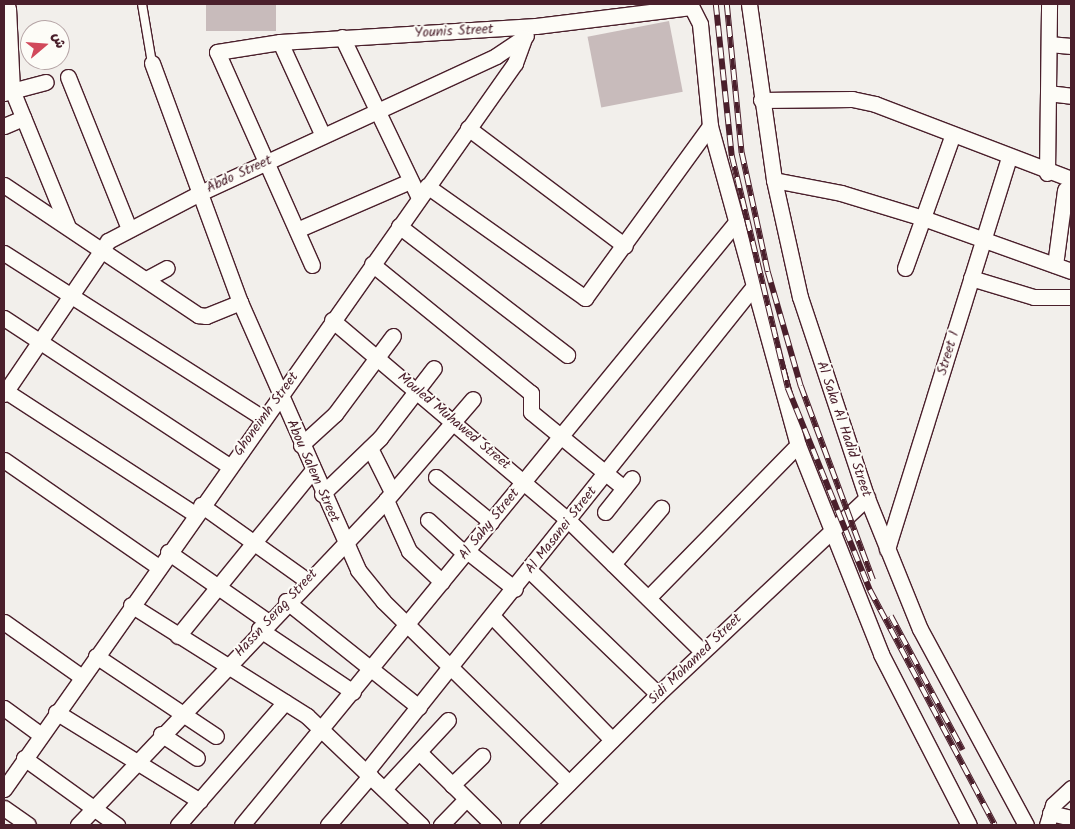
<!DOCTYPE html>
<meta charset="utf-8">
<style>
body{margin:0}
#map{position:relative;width:1075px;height:829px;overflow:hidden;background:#f2efeb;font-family:Kalam,"Playpen Sans Arabic",sans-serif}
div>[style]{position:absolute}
.building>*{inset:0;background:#c8bbbb;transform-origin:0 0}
.roads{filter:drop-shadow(1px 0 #4a1f2b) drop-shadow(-1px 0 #4a1f2b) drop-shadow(0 1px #4a1f2b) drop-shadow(0 -1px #4a1f2b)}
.lane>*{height:8px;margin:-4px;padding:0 4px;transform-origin:4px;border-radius:4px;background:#fdfcf7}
.street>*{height:15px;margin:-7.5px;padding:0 7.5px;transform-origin:7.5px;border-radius:7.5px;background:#fdfcf7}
.rail>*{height:5.5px;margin-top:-2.75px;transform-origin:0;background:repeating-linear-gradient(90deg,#fdfcf7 0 11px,#4a1f2b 0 22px);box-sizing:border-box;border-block:1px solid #4a1f2b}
span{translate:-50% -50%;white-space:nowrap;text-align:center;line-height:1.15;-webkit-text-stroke:4px #fdfcf7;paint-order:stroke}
.street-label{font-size:14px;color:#4a1f2b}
.frame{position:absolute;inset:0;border:5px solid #4a1f2b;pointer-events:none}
.north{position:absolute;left:20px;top:20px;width:50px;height:50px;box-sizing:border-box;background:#fdfcf7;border:1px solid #b5a4a5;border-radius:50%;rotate:72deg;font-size:14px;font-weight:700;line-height:20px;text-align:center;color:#4a1f2b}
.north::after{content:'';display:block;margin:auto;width:18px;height:22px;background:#d1495b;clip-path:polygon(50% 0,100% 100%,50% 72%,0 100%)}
</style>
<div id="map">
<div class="building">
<i style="left:206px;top:4px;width:70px;height:27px"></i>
<i style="left:669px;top:21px;width:72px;height:83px;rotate:79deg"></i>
</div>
<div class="roads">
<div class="lane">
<i style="left:142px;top:4px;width:60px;rotate:80.4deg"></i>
</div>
<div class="street">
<i style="left:690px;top:4px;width:22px;rotate:63deg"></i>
<i style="left:700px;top:24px;width:102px;rotate:84.4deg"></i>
<i style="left:710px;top:126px;width:331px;rotate:74.6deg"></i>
<i style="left:798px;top:445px;width:225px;rotate:68.3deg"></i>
<i style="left:881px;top:654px;width:192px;rotate:62.8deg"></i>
<i style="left:749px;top:4px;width:178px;rotate:81.9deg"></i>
<i style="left:774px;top:180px;width:120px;rotate:77.5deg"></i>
<i style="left:800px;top:297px;width:212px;rotate:71.6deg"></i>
<i style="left:867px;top:498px;width:141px;rotate:68deg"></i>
<i style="left:920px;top:629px;width:223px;rotate:61.6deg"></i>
<i style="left:8px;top:8px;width:82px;rotate:87.2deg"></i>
<i style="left:12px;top:90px;width:146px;rotate:67.8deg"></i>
<i style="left:342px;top:37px;width:178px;rotate:64.4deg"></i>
<i style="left:280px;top:42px;width:103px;rotate:65.4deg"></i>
<i style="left:1049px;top:44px;width:22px;rotate:5deg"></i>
<i style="left:152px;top:63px;width:255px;rotate:69.8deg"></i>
<i style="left:240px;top:302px;width:293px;rotate:66.2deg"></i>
<i style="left:358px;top:570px;width:40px;rotate:51deg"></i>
<i style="left:383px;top:601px;width:260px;rotate:44.4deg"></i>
<i style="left:68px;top:77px;width:164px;rotate:68.1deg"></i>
<i style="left:4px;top:93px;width:43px;rotate:-14.7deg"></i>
<i style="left:1048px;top:93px;width:23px;rotate:7deg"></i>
<i style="left:761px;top:100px;width:91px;rotate:-0.6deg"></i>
<i style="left:852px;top:99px;width:24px;rotate:12deg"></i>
<i style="left:875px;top:104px;width:210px;rotate:20.9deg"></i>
<i style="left:4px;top:126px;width:21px;rotate:-23deg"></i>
<i style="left:468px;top:128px;width:196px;rotate:36.9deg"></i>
<i style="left:1047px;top:173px;width:169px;rotate:-89.3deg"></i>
<i style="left:774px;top:180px;width:68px;rotate:11deg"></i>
<i style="left:841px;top:193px;width:86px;rotate:17deg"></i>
<i style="left:923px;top:218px;width:157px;rotate:19.7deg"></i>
<i style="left:4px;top:185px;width:234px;rotate:33.8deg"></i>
<i style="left:198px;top:315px;width:8px;rotate:7deg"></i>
<i style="left:206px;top:316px;width:37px;rotate:-22deg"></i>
<i style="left:427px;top:186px;width:194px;rotate:35.3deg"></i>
<i style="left:585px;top:298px;width:213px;rotate:-54deg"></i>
<i style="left:399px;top:226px;width:212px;rotate:37.5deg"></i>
<i style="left:297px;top:230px;width:123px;rotate:-23.4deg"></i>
<i style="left:4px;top:253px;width:307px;rotate:32.5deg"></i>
<i style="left:372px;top:264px;width:205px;rotate:39.1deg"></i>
<i style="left:531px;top:393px;width:19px;rotate:90deg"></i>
<i style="left:531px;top:412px;width:120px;rotate:39.3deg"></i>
<i style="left:312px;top:265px;width:233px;rotate:-114deg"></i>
<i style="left:217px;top:52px;width:64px;rotate:-9deg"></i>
<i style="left:280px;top:42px;width:256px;rotate:-3.6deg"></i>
<i style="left:536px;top:26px;width:156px;rotate:-7deg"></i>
<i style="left:1055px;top:265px;width:76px;rotate:-82.4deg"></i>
<i style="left:905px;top:268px;width:142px;rotate:-70.3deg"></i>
<i style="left:148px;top:278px;width:21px;rotate:-28deg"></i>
<i style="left:971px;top:278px;width:66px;rotate:16.8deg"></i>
<i style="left:1034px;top:297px;width:37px"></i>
<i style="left:4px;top:318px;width:269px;rotate:33.3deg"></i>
<i style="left:332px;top:320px;width:309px;rotate:40.3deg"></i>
<i style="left:568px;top:520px;width:187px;rotate:44.4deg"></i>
<i style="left:4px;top:390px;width:228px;rotate:33deg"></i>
<i style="left:4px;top:394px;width:185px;rotate:-55.8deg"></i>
<i style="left:108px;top:241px;width:104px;rotate:-27.6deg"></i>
<i style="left:200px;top:193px;width:326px;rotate:-24.8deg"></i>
<i style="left:496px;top:56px;width:36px;rotate:-34deg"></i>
<i style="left:301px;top:445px;width:46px;rotate:-42.4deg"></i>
<i style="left:335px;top:414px;width:97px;rotate:-53.4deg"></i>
<i style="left:370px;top:448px;width:49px;rotate:63.4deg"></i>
<i style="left:4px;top:460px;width:186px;rotate:34.7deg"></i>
<i style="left:436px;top:477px;width:71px;rotate:39.3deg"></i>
<i style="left:322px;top:494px;width:81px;rotate:-44deg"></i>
<i style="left:380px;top:438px;width:88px;rotate:-52.4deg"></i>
<i style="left:386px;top:500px;width:56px;rotate:65.7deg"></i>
<i style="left:409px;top:551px;width:45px;rotate:43.2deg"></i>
<i style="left:201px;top:505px;width:129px;rotate:35.5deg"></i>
<i style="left:605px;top:512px;width:43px;rotate:-51.5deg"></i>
<i style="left:428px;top:520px;width:50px;rotate:42.6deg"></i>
<i style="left:887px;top:549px;width:411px;rotate:-72.7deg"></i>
<i style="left:467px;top:551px;width:61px;rotate:38.4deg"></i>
<i style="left:168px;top:552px;width:121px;rotate:34.9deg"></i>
<i style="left:613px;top:564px;width:74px;rotate:-49.4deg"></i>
<i style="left:529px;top:570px;width:179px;rotate:43.9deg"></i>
<i style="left:648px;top:598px;width:214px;rotate:-45.6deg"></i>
<i style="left:286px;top:601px;width:170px;rotate:38.6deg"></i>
<i style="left:131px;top:605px;width:208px;rotate:32.2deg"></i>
<i style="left:307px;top:716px;width:158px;rotate:43.7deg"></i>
<i style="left:493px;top:617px;width:171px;rotate:45.9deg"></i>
<i style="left:4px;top:622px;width:95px;rotate:35.2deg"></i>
<i style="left:259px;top:629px;width:113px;rotate:33.8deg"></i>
<i style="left:178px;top:636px;width:213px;rotate:-50.9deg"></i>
<i style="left:96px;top:656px;width:144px;rotate:33.7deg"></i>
<i style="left:4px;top:708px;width:46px;rotate:36.1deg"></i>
<i style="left:56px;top:712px;width:169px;rotate:31.7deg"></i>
<i style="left:161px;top:734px;width:43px;rotate:33.7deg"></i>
<i style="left:419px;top:752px;width:104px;rotate:44.6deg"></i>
<i style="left:24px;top:758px;width:115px;rotate:35.8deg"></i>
<i style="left:366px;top:772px;width:622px;rotate:-51.4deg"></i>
<i style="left:452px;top:785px;width:42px;rotate:-44deg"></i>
<i style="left:4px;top:789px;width:888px;rotate:-54.86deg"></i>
<i style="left:515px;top:63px;width:27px;rotate:-70deg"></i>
<i style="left:384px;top:789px;width:94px;rotate:-47.2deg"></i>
<i style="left:4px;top:808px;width:29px;rotate:35deg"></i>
<i style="left:1050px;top:813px;width:22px;rotate:13deg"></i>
<i style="left:78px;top:825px;width:448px;rotate:-46.5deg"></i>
<i style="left:386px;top:500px;width:133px;rotate:-49.3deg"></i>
<i style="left:178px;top:825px;width:163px;rotate:-49deg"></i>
<i style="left:242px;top:825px;width:780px;rotate:-50.67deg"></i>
<i style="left:328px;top:825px;width:65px;rotate:-49.4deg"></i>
<i style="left:441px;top:825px;width:36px;rotate:-46deg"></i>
<i style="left:527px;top:825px;width:185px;rotate:-45deg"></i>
<i style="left:658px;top:694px;width:287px;rotate:-43.2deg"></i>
<i style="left:1047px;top:825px;width:21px;rotate:-73deg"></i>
<i style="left:1053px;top:805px;width:25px;rotate:-43deg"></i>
</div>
</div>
<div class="rail">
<i style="left:716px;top:4px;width:153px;rotate:84deg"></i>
<i style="left:732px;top:156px;width:239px;rotate:76.4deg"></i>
<i style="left:788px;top:388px;width:218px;rotate:67.9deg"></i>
<i style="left:870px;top:590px;width:266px;rotate:62deg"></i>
<i style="left:727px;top:4px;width:150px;rotate:84.3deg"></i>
<i style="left:742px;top:153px;width:122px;rotate:77.7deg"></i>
<i style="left:768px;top:272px;width:119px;rotate:73.9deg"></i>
<i style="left:801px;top:386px;width:207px;rotate:69.6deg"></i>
<i style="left:891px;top:616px;width:152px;rotate:61.8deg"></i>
</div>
<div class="street-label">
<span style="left:454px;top:31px;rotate:-3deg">Younis Street</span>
<span style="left:239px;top:174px;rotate:-25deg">Abdo Street</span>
<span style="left:948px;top:353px;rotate:-73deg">Street 1</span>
<span style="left:266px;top:414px;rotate:-54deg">Ghoneimh Street</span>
<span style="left:454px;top:421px;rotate:40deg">Mouled Muhawed Street</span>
<span style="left:844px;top:429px;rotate:71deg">Al Saka Al Hadid Street</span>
<span style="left:313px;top:471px;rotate:66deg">Abou Salem Street</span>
<span style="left:489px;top:524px;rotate:-51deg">Al Sahy Street</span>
<span style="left:561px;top:530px;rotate:-52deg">Al Masanei Street</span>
<span style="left:276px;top:613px;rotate:-47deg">Hassn Serag Street</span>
<span style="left:695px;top:659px;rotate:-44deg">Sidi Mohamed Street</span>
</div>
<div class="frame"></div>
<div class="north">ش</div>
</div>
